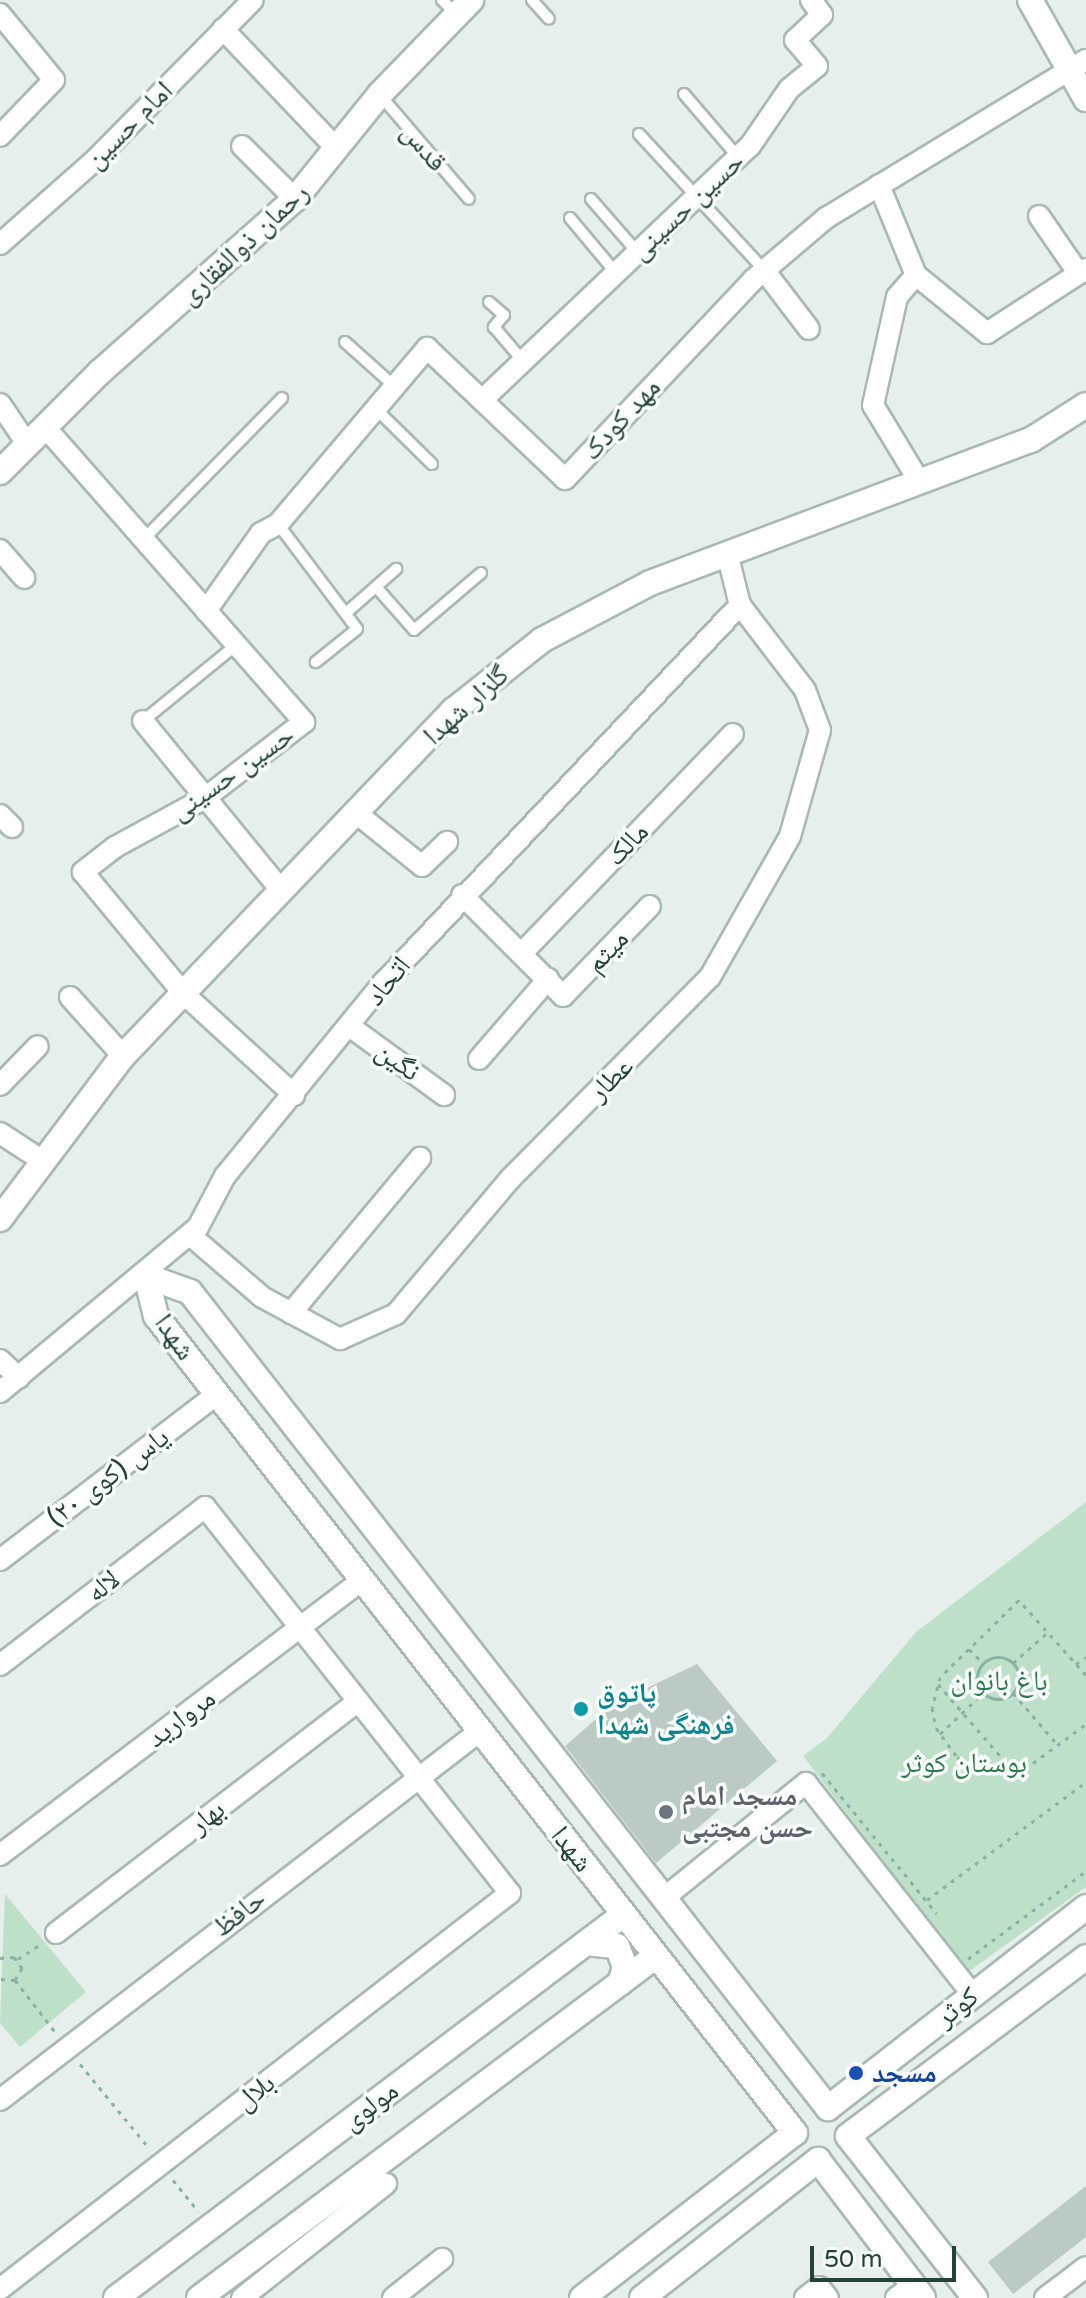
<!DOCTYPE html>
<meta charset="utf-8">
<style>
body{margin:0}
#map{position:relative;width:1086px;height:2298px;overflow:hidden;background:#e6efeb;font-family:"Varela Round","Noto Naskh Arabic",sans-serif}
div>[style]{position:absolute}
.green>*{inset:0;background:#bfe0c8}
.building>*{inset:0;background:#bbcac4}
.path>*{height:3px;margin-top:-1.5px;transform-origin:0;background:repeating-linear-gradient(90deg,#86b3a5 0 4px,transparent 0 10px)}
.path>.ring{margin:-1.5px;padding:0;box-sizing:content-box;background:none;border:3px solid #86b3a5;border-radius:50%}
.roads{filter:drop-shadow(2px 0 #a8b8b2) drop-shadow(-2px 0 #a8b8b2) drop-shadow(0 2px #a8b8b2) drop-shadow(0 -2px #a8b8b2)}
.service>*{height:10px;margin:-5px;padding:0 5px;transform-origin:5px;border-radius:5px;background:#fff}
.minor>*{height:20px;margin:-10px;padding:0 10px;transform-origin:10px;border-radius:10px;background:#fff}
.tertiary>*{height:24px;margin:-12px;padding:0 12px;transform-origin:12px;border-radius:12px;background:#fff}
.dots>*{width:22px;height:22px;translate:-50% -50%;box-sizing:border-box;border:4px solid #f7fbf9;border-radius:50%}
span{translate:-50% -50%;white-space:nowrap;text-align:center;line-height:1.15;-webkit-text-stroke:7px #f7fbf9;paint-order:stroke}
.street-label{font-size:28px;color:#24423a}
.park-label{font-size:28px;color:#2d7a4b}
.culture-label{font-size:28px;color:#0d838f;font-weight:700}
.left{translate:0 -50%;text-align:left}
.worship-label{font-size:28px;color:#5b616d;font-weight:700}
.transit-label{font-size:28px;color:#164399;font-weight:700}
.scale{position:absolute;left:810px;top:2246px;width:146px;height:36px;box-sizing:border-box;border:4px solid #24423a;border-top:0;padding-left:10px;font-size:24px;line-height:28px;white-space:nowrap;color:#24423a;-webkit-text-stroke:6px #f7fbf9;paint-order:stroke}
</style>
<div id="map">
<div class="green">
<i style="clip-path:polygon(1086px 1502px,1086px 1887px,968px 1972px,803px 1756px,827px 1738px,916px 1632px)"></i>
<i style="clip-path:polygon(5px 1894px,86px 1992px,20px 2047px,0 2023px)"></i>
</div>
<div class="building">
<i style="clip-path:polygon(697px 1664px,777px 1761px,656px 1863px,565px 1746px,612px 1705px)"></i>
<i style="clip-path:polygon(1086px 2186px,1086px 2237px,1013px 2294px,988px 2262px)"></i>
</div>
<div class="path">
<i style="left:969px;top:1649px;width:20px;rotate:45deg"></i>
<i class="ring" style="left:977px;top:1657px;width:39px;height:39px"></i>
<i style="left:1013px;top:1663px;width:47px;rotate:-41.5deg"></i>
<i style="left:1076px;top:1664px;width:12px;rotate:-35deg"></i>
<i style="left:1086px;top:1675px;width:101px;rotate:-131.8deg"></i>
<i style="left:1019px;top:1600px;width:110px;rotate:135.7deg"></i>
<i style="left:940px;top:1677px;width:32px;rotate:104deg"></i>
<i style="left:932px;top:1708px;width:20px;rotate:79deg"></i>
<i style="left:936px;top:1728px;width:36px;rotate:54deg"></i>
<i style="left:957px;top:1757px;width:36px;rotate:27deg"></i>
<i style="left:989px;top:1773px;width:36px;rotate:-6deg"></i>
<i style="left:1025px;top:1769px;width:76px;rotate:-36.4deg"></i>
<i style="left:938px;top:1684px;width:116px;rotate:49.2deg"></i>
<i style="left:1013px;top:1693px;width:69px;rotate:49.1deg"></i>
<i style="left:940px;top:1734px;width:59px;rotate:-43.6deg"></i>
<i style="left:822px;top:1773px;width:181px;rotate:50.8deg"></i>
<i style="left:927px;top:1900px;width:198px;rotate:-36.6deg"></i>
<i style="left:0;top:1958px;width:14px;rotate:-4deg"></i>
<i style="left:14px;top:1957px;width:14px;rotate:54deg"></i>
<i style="left:22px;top:1968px;width:14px;rotate:120deg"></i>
<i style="left:15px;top:1980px;width:15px;rotate:-176deg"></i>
<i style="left:18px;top:1959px;width:27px;rotate:-33deg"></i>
<i style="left:968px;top:1959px;width:147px;rotate:-36.7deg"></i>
<i style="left:15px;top:1980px;width:67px;rotate:52.3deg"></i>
<i style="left:80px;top:2064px;width:109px;rotate:50.6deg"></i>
<i style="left:173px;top:2180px;width:40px;rotate:51deg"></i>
</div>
<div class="roads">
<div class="service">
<i style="left:442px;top:0;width:20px;rotate:45deg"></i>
<i style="left:532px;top:0;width:25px;rotate:48deg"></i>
<i style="left:684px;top:94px;width:83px;rotate:49.4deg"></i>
<i style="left:381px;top:96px;width:135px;rotate:49.5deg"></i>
<i style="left:639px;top:134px;width:185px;rotate:47.4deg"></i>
<i style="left:591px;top:199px;width:70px;rotate:49deg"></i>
<i style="left:570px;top:218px;width:72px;rotate:50.1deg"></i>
<i style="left:489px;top:302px;width:20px;rotate:41deg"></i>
<i style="left:504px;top:315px;width:16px;rotate:130deg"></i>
<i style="left:494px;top:327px;width:45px;rotate:49.5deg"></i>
<i style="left:345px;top:342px;width:66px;rotate:41.9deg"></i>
<i style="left:375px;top:408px;width:80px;rotate:44.5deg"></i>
<i style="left:278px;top:524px;width:131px;rotate:53deg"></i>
<i style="left:357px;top:629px;width:53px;rotate:141.2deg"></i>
<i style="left:142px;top:541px;width:200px;rotate:-45.6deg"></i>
<i style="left:377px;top:588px;width:56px;rotate:48.6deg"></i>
<i style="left:414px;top:630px;width:88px;rotate:-40.4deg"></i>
<i style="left:346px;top:613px;width:67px;rotate:-41.3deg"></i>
<i style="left:143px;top:721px;width:119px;rotate:-39.2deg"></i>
</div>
<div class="minor">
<i style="left:0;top:14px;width:85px;rotate:50.7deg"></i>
<i style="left:54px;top:80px;width:78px;rotate:134deg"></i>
<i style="left:223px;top:29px;width:164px;rotate:46.5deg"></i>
<i style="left:242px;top:146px;width:75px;rotate:45deg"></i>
<i style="left:879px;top:185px;width:97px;rotate:67.7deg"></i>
<i style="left:916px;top:275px;width:29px;rotate:131deg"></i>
<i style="left:897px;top:297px;width:111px;rotate:102.5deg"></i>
<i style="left:873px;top:405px;width:89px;rotate:58.8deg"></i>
<i style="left:1039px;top:216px;width:70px;rotate:55.4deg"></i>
<i style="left:0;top:244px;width:128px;rotate:-41.5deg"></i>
<i style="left:96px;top:159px;width:223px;rotate:-45.4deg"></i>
<i style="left:764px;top:270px;width:74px;rotate:52.7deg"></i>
<i style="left:916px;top:275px;width:92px;rotate:39.2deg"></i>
<i style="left:987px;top:333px;width:118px;rotate:-32.9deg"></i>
<i style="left:482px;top:400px;width:369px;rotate:-43.5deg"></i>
<i style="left:750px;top:146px;width:69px;rotate:-55.6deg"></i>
<i style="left:789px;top:89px;width:36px;rotate:-39deg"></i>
<i style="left:817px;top:66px;width:34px;rotate:-130deg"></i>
<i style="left:795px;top:40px;width:37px;rotate:-43deg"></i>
<i style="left:822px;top:15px;width:19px;rotate:-126deg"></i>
<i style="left:0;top:404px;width:50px;rotate:55.7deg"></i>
<i style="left:45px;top:427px;width:393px;rotate:48.7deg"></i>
<i style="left:304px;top:722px;width:125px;rotate:142.5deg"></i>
<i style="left:205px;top:798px;width:102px;rotate:151.4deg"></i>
<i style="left:115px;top:847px;width:41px;rotate:142deg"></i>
<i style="left:83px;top:872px;width:157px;rotate:50.4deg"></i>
<i style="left:183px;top:993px;width:151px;rotate:42.6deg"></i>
<i style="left:0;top:550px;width:37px;rotate:49deg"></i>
<i style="left:206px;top:611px;width:95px;rotate:-54.8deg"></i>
<i style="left:261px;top:533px;width:19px;rotate:-28deg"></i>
<i style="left:278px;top:524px;width:231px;rotate:-49.7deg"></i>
<i style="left:427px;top:348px;width:190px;rotate:43.5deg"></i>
<i style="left:565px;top:479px;width:274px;rotate:-46.6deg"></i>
<i style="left:753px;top:280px;width:96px;rotate:-40.3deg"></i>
<i style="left:826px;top:218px;width:304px;rotate:-31.3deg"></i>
<i style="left:143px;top:721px;width:218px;rotate:50.8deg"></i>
<i style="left:355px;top:812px;width:86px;rotate:38.9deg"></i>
<i style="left:422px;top:866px;width:35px;rotate:-44deg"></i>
<i style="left:0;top:815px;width:17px;rotate:45deg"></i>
<i style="left:462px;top:895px;width:143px;rotate:45deg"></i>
<i style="left:563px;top:996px;width:125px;rotate:-46deg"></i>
<i style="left:522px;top:953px;width:304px;rotate:-46.1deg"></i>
<i style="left:70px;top:997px;width:79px;rotate:48.1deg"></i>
<i style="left:352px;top:1028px;width:114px;rotate:36.1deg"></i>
<i style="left:479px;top:1059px;width:106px;rotate:-49.2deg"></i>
<i style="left:0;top:1085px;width:54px;rotate:-45.7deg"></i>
<i style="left:0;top:1133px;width:51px;rotate:33.1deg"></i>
<i style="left:190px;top:1235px;width:95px;rotate:40.7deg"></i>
<i style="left:262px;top:1297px;width:89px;rotate:28.3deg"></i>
<i style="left:340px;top:1339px;width:61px;rotate:-24.1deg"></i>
<i style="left:396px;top:1314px;width:177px;rotate:-49.8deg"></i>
<i style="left:510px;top:1179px;width:284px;rotate:-45.3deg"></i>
<i style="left:710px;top:977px;width:162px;rotate:-60.4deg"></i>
<i style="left:790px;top:836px;width:110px;rotate:-74.2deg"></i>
<i style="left:820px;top:730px;width:43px;rotate:-110.6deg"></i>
<i style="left:805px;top:690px;width:107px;rotate:-127.4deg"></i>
<i style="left:291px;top:1313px;width:202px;rotate:-50.2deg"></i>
<i style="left:0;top:1360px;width:26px;rotate:43deg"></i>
<i style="left:0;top:1392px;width:258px;rotate:-39.8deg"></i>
<i style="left:198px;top:1227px;width:58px;rotate:-62.1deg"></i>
<i style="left:225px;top:1176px;width:251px;rotate:-50.7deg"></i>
<i style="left:384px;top:982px;width:519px;rotate:-46.64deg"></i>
<i style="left:740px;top:605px;width:54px;rotate:-104deg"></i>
<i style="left:0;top:1560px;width:273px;rotate:-37.4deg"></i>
<i style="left:0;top:1665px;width:259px;rotate:-37.6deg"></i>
<i style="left:205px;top:1507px;width:492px;rotate:51.7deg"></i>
<i style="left:510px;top:1893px;width:646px;rotate:142.17deg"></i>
<i style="left:0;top:1855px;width:455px;rotate:-37.2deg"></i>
<i style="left:664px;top:1898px;width:183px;rotate:-39deg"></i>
<i style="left:806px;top:1783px;width:270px;rotate:51.8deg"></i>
<i style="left:56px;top:1933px;width:381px;rotate:-37.5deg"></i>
<i style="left:0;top:2100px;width:605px;rotate:-37.55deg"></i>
<i style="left:242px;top:2298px;width:184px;rotate:-38.4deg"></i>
<i style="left:393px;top:2298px;width:63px;rotate:-38.5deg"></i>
<i style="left:805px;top:2298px;width:18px;rotate:-38deg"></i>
<i style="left:819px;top:2287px;width:14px;rotate:51deg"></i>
<i style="left:896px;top:2298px;width:21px;rotate:-37deg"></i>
<i style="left:1045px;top:2298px;width:51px;rotate:-37.1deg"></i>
</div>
<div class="tertiary">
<i style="left:1030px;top:0;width:114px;rotate:60.5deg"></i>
<i style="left:0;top:472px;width:141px;rotate:-45deg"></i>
<i style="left:100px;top:372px;width:261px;rotate:-41.6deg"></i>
<i style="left:295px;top:199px;width:135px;rotate:-51deg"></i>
<i style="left:380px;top:94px;width:131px;rotate:-45.9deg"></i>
<i style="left:0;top:1219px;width:204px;rotate:-53deg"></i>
<i style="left:123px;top:1056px;width:479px;rotate:-46.3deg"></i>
<i style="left:454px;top:710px;width:112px;rotate:-38.5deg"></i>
<i style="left:542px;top:640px;width:122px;rotate:-27.8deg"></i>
<i style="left:650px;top:583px;width:407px;rotate:-20.6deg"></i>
<i style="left:1031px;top:440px;width:65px;rotate:-32.5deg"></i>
<i style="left:586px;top:1943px;width:31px;rotate:6deg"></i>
<i style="left:617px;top:1946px;width:22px;rotate:69deg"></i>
<i style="left:625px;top:1967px;width:17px;rotate:107deg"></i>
<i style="left:828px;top:2108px;width:327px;rotate:-37.9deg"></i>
<i style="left:795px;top:2133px;width:1037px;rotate:-128.03deg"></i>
<i style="left:156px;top:1316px;width:41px;rotate:-104deg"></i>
<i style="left:146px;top:1276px;width:47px;rotate:20deg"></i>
<i style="left:190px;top:1292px;width:1036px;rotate:51.98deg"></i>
<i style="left:848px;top:2136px;width:298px;rotate:-36.9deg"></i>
<i style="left:848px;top:2136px;width:206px;rotate:51.9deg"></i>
<i style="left:116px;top:2298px;width:635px;rotate:-37.07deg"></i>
<i style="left:199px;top:2298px;width:571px;rotate:-36.81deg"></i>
<i style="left:582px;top:2298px;width:269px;rotate:-37.8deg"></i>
<i style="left:642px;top:2298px;width:224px;rotate:-38.1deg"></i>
<i style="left:818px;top:2160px;width:173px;rotate:52.7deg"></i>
</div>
</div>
<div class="dots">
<i style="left:581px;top:1709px;background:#0f9aa8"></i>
<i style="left:666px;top:1812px;background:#6b7280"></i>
<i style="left:856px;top:2073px;background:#1a4fb4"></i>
</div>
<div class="street-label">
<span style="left:129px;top:125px;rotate:-45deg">امام حسین</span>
<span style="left:424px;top:147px;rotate:50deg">قدس</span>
<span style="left:687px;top:206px;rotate:-43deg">حسین حسینی</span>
<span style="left:244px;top:244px;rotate:-43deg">رحمان ذوالفقاری</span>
<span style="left:621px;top:419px;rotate:-47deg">مهد کودک</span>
<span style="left:466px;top:705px;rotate:-42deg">گلزار شهدا</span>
<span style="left:232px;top:773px;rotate:-35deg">حسین حسینی</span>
<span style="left:627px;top:844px;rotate:-46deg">مالک</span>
<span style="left:607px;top:951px;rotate:-46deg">میثم</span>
<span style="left:388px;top:981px;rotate:-51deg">اتحاد</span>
<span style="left:398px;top:1061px;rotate:36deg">نگین</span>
<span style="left:611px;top:1079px;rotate:-44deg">عطار</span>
<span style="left:175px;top:1337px;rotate:55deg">شهدا</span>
<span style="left:108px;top:1477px;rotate:-37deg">یاس (کوی ۲۰)</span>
<span style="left:103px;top:1586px;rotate:-38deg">لاله</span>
<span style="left:181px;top:1718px;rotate:-37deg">مروارید</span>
<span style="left:207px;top:1817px;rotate:-38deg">بهار</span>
<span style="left:572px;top:1849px;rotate:52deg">شهدا</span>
<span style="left:239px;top:1913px;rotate:-38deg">حافظ</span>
<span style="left:957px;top:2007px;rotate:-38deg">کوثر</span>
<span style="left:255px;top:2092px;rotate:-38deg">بلال</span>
<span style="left:370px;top:2106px;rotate:-37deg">مولوی</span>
</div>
<div class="park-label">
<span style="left:999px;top:1681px">باغ بانوان</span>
<span style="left:964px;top:1763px">بوستان کوثر</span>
</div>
<div class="culture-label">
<span class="left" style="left:597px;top:1709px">پاتوق<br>فرهنگی شهدا</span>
</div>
<div class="worship-label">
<span class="left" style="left:682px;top:1812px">مسجد امام<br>حسن مجتبی</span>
</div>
<div class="transit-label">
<span class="left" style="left:872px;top:2073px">مسجد</span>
</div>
<div class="scale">50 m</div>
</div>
